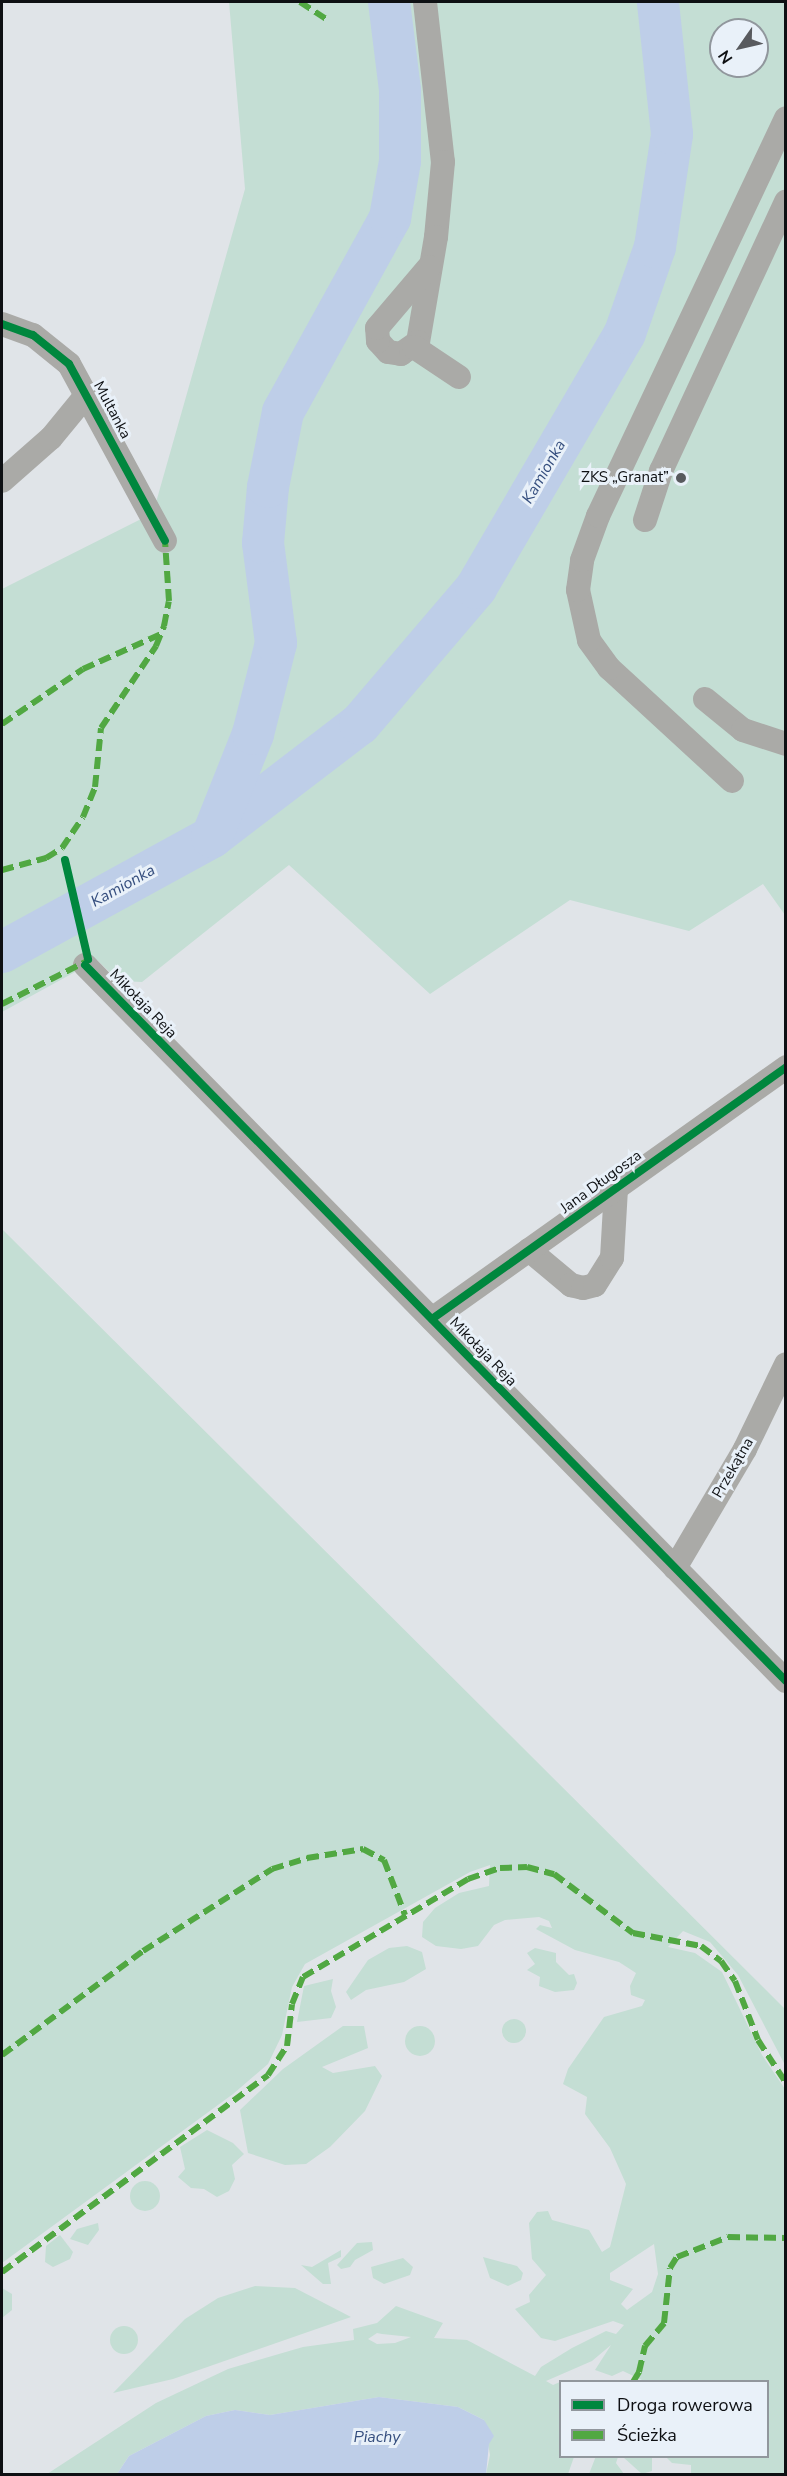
<!DOCTYPE html>
<meta charset="utf-8">
<style>
body{margin:0}
#map{position:relative;width:787px;height:2476px;overflow:hidden;background:#e0e4e8;font-family:"Nunito Sans",sans-serif}
div>[style]{position:absolute}
.green>*{inset:0;background:#c4ded4}
.round{border-radius:50%}
.water>*{inset:0;background:#becee8}
.river>*{height:42px;margin:-21px;padding:0 21px;transform-origin:21px;border-radius:21px;background:#becee8}
.minor>*{height:24px;margin:-12px;padding:0 12px;transform-origin:12px;border-radius:12px;background:#aaaaa7}
.quiet>*{height:6px;margin-top:-3px;transform-origin:0;background:repeating-linear-gradient(90deg,#51a842 0 12px,transparent 0 18px)}
.cycleway>*{height:8px;margin:-4px;padding:0 4px;transform-origin:4px;border-radius:4px;background:#00873e}
.dots>*{width:16px;height:16px;translate:-50% -50%;box-sizing:border-box;border:3px solid #e9f1f9;border-radius:50%}
span{translate:-50% -50%;white-space:nowrap;text-align:center;line-height:1.15;-webkit-text-stroke:6px #e9f1f9;paint-order:stroke}
.street-label{font-size:15px;color:#0e1013}
.poi-label{font-size:15px;color:#0e1013}
.right{translate:-100% -50%;text-align:right}
.water-label{font-size:16px;color:#354e7e;font-style:italic}
.frame{position:absolute;inset:0;border:3px solid #0e1013;pointer-events:none}
.legend{position:absolute;left:559px;top:2380px;width:210px;height:78px;box-sizing:border-box;background:#e9f1f9;border:2px solid #91979d;margin:0;padding:8px 10px;list-style:none;font-size:18px;color:#0e1013}
.legend li{display:flex;align-items:center;gap:12px;height:30px}
.legend b{width:30px;border:2px solid #91979d}
.north{position:absolute;left:709px;top:18px;width:60px;height:60px;box-sizing:border-box;background:#e9f1f9;border:2px solid #91979d;border-radius:50%;rotate:236deg;font-size:16px;font-weight:700;line-height:24px;text-align:center;color:#0e1013}
.north::after{content:'';display:block;margin:auto;width:21px;height:27px;background:#585a5e;clip-path:polygon(50% 0,100% 100%,50% 72%,0 100%)}
</style>
<div id="map">
<div class="green">
<i style="clip-path:polygon(evenodd,229px 2px,785px 2px,785px 915px,763px 884px,689px 931px,570px 900px,430px 994px,289px 865px,142px 982px,119px 981px,97px 960px,2px 1012px,2px 589px,153px 513px,245px 189px,229px 2px,721px 30px,757px 30px,757px 66px,721px 66px,721px 30px)"></i>
<i style="clip-path:polygon(evenodd,2px 1229px,785px 2009px,785px 2065px,738px 1975px,710px 1942px,683px 1931px,668px 1947px,695px 1953px,722px 1972px,762px 2055px,785px 2089px,785px 2474px,691px 2474px,691px 2465px,672px 2463px,666px 2457px,768px 2456px,768px 2382px,644px 2381px,623px 2371px,612px 2376px,595px 2370px,611px 2345px,592px 2361px,546px 2381px,553px 2385px,560px 2382px,560px 2456px,574px 2457px,568px 2474px,486px 2474px,490px 2455px,484px 2420px,458px 2407px,379px 2397px,270px 2415px,235px 2410px,206px 2416px,129px 2456px,117px 2474px,47px 2474px,156px 2403px,228px 2369px,303px 2347px,354px 2340px,353px 2329px,377px 2323px,396px 2306px,443px 2323px,434px 2338px,467px 2340px,535px 2376px,541px 2367px,572px 2348px,606px 2331px,616px 2334px,624px 2325px,613px 2321px,555px 2341px,541px 2338px,515px 2309px,530px 2302px,529px 2295px,546px 2275px,532px 2259px,529px 2223px,537px 2212px,548px 2211px,552px 2220px,589px 2230px,602px 2252px,610px 2247px,626px 2184px,610px 2148px,585px 2114px,587px 2097px,563px 2084px,568px 2069px,604px 2017px,642px 2006px,645px 2000px,631px 1995px,630px 1986px,636px 1973px,619px 1962px,575px 1950px,536px 1929px,540px 1925px,552px 1928px,549px 1921px,539px 1917px,505px 1920px,494px 1925px,478px 1946px,461px 1949px,436px 1946px,422px 1937px,423px 1922px,435px 1908px,459px 1893px,489px 1886px,490px 1865px,470px 1872px,305px 1964px,292px 1987px,282px 2035px,268px 2064px,233px 2094px,2px 2263px,2px 1229px,654px 2244px,658px 2274px,652px 2292px,627px 2310px,621px 2304px,633px 2289px,610px 2280px,610px 2273px,654px 2244px,2px 1229px,377px 2333px,382px 2334px,411px 2337px,395px 2343px,377px 2344px,368px 2339px,377px 2333px)"></i>
<i style="clip-path:polygon(407px 1946px,422px 1952px,426px 1969px,404px 1982px,366px 1990px,351px 2000px,346px 1992px,368px 1960px,389px 1948px)"></i>
<i style="clip-path:polygon(535px 1948px,556px 1953px,556px 1962px,569px 1975px,574px 1974px,577px 1983px,574px 1990px,555px 1992px,539px 1986px,540px 1977px,527px 1970px,535px 1964px,527px 1953px)"></i>
<i style="clip-path:polygon(333px 1979px,331px 1991px,336px 2007px,331px 2018px,297px 2022px,304px 1986px)"></i>
<i class="round" style="left:502px;top:2019px;width:24px;height:24px"></i>
<i class="round" style="left:405px;top:2026px;width:30px;height:30px"></i>
<i style="clip-path:polygon(343px 2026px,364px 2026px,368px 2048px,322px 2067px,333px 2073px,375px 2066px,382px 2076px,365px 2111px,330px 2147px,306px 2164px,285px 2165px,248px 2153px,240px 2110px,283px 2069px)"></i>
<i style="clip-path:polygon(207px 2130px,233px 2143px,244px 2154px,232px 2165px,235px 2179px,229px 2191px,217px 2197px,204px 2189px,191px 2188px,178px 2177px,185px 2169px,180px 2147px)"></i>
<i class="round" style="left:130px;top:2181px;width:30px;height:30px"></i>
<i style="clip-path:polygon(98px 2223px,99px 2230px,88px 2245px,70px 2239px,77px 2229px)"></i>
<i style="clip-path:polygon(60px 2235px,73px 2252px,70px 2259px,53px 2267px,45px 2262px,46px 2246px)"></i>
<i style="clip-path:polygon(372px 2242px,373px 2250px,355px 2260px,350px 2267px,341px 2269px,337px 2265px,357px 2243px)"></i>
<i style="clip-path:polygon(341px 2250px,341px 2257px,328px 2263px,331px 2284px,323px 2284px,301px 2265px,312px 2267px)"></i>
<i style="clip-path:polygon(483px 2257px,517px 2266px,523px 2273px,521px 2280px,508px 2286px,490px 2278px)"></i>
<i style="clip-path:polygon(403px 2258px,413px 2267px,410px 2275px,384px 2284px,373px 2278px,371px 2267px)"></i>
<i style="clip-path:polygon(255px 2286px,295px 2288px,351px 2317px,173px 2379px,113px 2393px,185px 2319px,218px 2298px)"></i>
<i style="clip-path:polygon(2px 2288px,12px 2294px,12px 2310px,2px 2318px)"></i>
<i class="round" style="left:110px;top:2326px;width:28px;height:28px"></i>
<i style="clip-path:polygon(596px 2456px,618px 2457px,616px 2463px,624px 2474px,589px 2474px)"></i>
<i style="clip-path:polygon(623px 2457px,652px 2457px,652px 2471px,642px 2474px)"></i>
</div>
<div class="water">
<i style="clip-path:polygon(379px 2397px,458px 2407px,484px 2420px,494px 2436px,489px 2444px,486px 2474px,117px 2474px,129px 2456px,206px 2416px,235px 2410px,270px 2415px)"></i>
</div>
<div class="river">
<i style="left:212px;top:837px;width:186px;rotate:-37.4deg"></i>
<i style="left:360px;top:724px;width:179px;rotate:-49.5deg"></i>
<i style="left:476px;top:588px;width:295px;rotate:-59.7deg"></i>
<i style="left:625px;top:333px;width:91px;rotate:-70.8deg"></i>
<i style="left:655px;top:247px;width:114px;rotate:-81.4deg"></i>
<i style="left:672px;top:134px;width:133px;rotate:-96.1deg"></i>
<i style="left:2px;top:952px;width:239px;rotate:-28.7deg"></i>
<i style="left:212px;top:837px;width:111px;rotate:-68.3deg"></i>
<i style="left:253px;top:734px;width:94px;rotate:-75.8deg"></i>
<i style="left:276px;top:643px;width:101px;rotate:-97.4deg"></i>
<i style="left:263px;top:543px;width:56px;rotate:-84.9deg"></i>
<i style="left:268px;top:487px;width:76px;rotate:-78.7deg"></i>
<i style="left:283px;top:412px;width:222px;rotate:-61.1deg"></i>
<i style="left:390px;top:218px;width:58px;rotate:-80deg"></i>
<i style="left:400px;top:161px;width:71px;rotate:-90deg"></i>
<i style="left:400px;top:90px;width:89px;rotate:-97.1deg"></i>
</div>
<div class="minor">
<i style="left:425px;top:2px;width:161px;rotate:83.6deg"></i>
<i style="left:443px;top:162px;width:75px;rotate:95.3deg"></i>
<i style="left:436px;top:237px;width:107px;rotate:99.7deg"></i>
<i style="left:418px;top:342px;width:21px;rotate:145deg"></i>
<i style="left:401px;top:354px;width:13px;rotate:-171deg"></i>
<i style="left:388px;top:352px;width:15px;rotate:-132deg"></i>
<i style="left:378px;top:341px;width:13px;rotate:-94deg"></i>
<i style="left:377px;top:328px;width:80px;rotate:-49.6deg"></i>
<i style="left:2px;top:324px;width:33px;rotate:20deg"></i>
<i style="left:33px;top:335px;width:46px;rotate:38.9deg"></i>
<i style="left:69px;top:364px;width:201px;rotate:61.5deg"></i>
<i style="left:414px;top:347px;width:54px;rotate:33.7deg"></i>
<i style="left:2px;top:481px;width:65px;rotate:-41.3deg"></i>
<i style="left:51px;top:438px;width:58px;rotate:-50.6deg"></i>
<i style="left:645px;top:520px;width:52px;rotate:-71.9deg"></i>
<i style="left:661px;top:471px;width:297px;rotate:-65.1deg"></i>
<i style="left:705px;top:699px;width:49px;rotate:39.2deg"></i>
<i style="left:743px;top:730px;width:45px;rotate:18deg"></i>
<i style="left:732px;top:781px;width:167px;rotate:-137.4deg"></i>
<i style="left:609px;top:668px;width:34px;rotate:-126deg"></i>
<i style="left:589px;top:640px;width:51px;rotate:-102.4deg"></i>
<i style="left:578px;top:590px;width:30px;rotate:-82deg"></i>
<i style="left:582px;top:560px;width:47px;rotate:-70deg"></i>
<i style="left:598px;top:516px;width:440px;rotate:-64.7deg"></i>
<i style="left:85px;top:965px;width:1002px;rotate:45.61deg"></i>
<i style="left:529px;top:1250px;width:55px;rotate:39.8deg"></i>
<i style="left:571px;top:1285px;width:12px;rotate:14deg"></i>
<i style="left:583px;top:1288px;width:12px;rotate:-14deg"></i>
<i style="left:595px;top:1285px;width:32px;rotate:-58deg"></i>
<i style="left:612px;top:1258px;width:70px;rotate:-86.7deg"></i>
<i style="left:432px;top:1319px;width:435px;rotate:-35.4deg"></i>
<i style="left:675px;top:1568px;width:138px;rotate:-59.5deg"></i>
<i style="left:745px;top:1449px;width:94px;rotate:-64.2deg"></i>
</div>
<div class="quiet">
<i style="left:300px;top:2px;width:33px;rotate:33deg"></i>
<i style="left:2px;top:724px;width:98px;rotate:-34.2deg"></i>
<i style="left:83px;top:669px;width:85px;rotate:-24.2deg"></i>
<i style="left:2px;top:870px;width:46px;rotate:-15.3deg"></i>
<i style="left:46px;top:858px;width:19px;rotate:-32deg"></i>
<i style="left:62px;top:848px;width:37px;rotate:-56deg"></i>
<i style="left:83px;top:817px;width:32px;rotate:-68deg"></i>
<i style="left:95px;top:787px;width:59px;rotate:-84.2deg"></i>
<i style="left:101px;top:728px;width:99px;rotate:-56.1deg"></i>
<i style="left:156px;top:646px;width:22px;rotate:-68deg"></i>
<i style="left:164px;top:626px;width:25px;rotate:-79deg"></i>
<i style="left:169px;top:601px;width:60px;rotate:-93.8deg"></i>
<i style="left:2px;top:1004px;width:95px;rotate:-26.8deg"></i>
<i style="left:2px;top:2055px;width:175px;rotate:-36.4deg"></i>
<i style="left:143px;top:1951px;width:153px;rotate:-32.4deg"></i>
<i style="left:272px;top:1869px;width:37px;rotate:-17deg"></i>
<i style="left:307px;top:1858px;width:57px;rotate:-9.1deg"></i>
<i style="left:363px;top:1849px;width:24px;rotate:28deg"></i>
<i style="left:384px;top:1860px;width:59px;rotate:69.1deg"></i>
<i style="left:2px;top:2272px;width:331px;rotate:-36.5deg"></i>
<i style="left:268px;top:2075px;width:35px;rotate:-57deg"></i>
<i style="left:287px;top:2046px;width:42px;rotate:-83.2deg"></i>
<i style="left:292px;top:2004px;width:29px;rotate:-68deg"></i>
<i style="left:303px;top:1977px;width:192px;rotate:-30.7deg"></i>
<i style="left:468px;top:1879px;width:34px;rotate:-19deg"></i>
<i style="left:500px;top:1868px;width:27px;rotate:-2deg"></i>
<i style="left:527px;top:1867px;width:28px;rotate:15deg"></i>
<i style="left:554px;top:1874px;width:99px;rotate:36.8deg"></i>
<i style="left:633px;top:1933px;width:69px;rotate:10.8deg"></i>
<i style="left:701px;top:1946px;width:25px;rotate:37deg"></i>
<i style="left:721px;top:1961px;width:24px;rotate:55deg"></i>
<i style="left:735px;top:1981px;width:63px;rotate:68.7deg"></i>
<i style="left:758px;top:2040px;width:51px;rotate:56.9deg"></i>
<i style="left:633px;top:2382px;width:12px;rotate:-59deg"></i>
<i style="left:639px;top:2372px;width:27px;rotate:-77deg"></i>
<i style="left:645px;top:2346px;width:30px;rotate:-50deg"></i>
<i style="left:664px;top:2323px;width:55px;rotate:-83.8deg"></i>
<i style="left:670px;top:2268px;width:13px;rotate:-58deg"></i>
<i style="left:677px;top:2257px;width:55px;rotate:-21.4deg"></i>
<i style="left:728px;top:2237px;width:58px;rotate:1deg"></i>
</div>
<div class="cycleway">
<i style="left:2px;top:324px;width:33px;rotate:20deg"></i>
<i style="left:33px;top:335px;width:46px;rotate:38.9deg"></i>
<i style="left:69px;top:364px;width:201px;rotate:61.5deg"></i>
<i style="left:65px;top:860px;width:102px;rotate:76.9deg"></i>
<i style="left:85px;top:965px;width:1002px;rotate:45.61deg"></i>
<i style="left:432px;top:1319px;width:435px;rotate:-35.4deg"></i>
</div>
<div class="dots">
<i style="left:681px;top:478px;background:#585a5e"></i>
</div>
<div class="street-label">
<span style="left:112px;top:410px;rotate:62deg">Multanka</span>
<span style="left:143px;top:1004px;rotate:46deg">Mikołaja Reja</span>
<span style="left:601px;top:1182px;rotate:-36deg">Jana Długosza</span>
<span style="left:483px;top:1352px;rotate:46deg">Mikołaja Reja</span>
<span style="left:733px;top:1468px;rotate:-60deg">Przekątna</span>
</div>
<div class="poi-label">
<span class="right" style="left:669px;top:478px">ZKS „Granat”</span>
</div>
<div class="water-label">
<span style="left:544px;top:472px;rotate:-60deg">Kamionka</span>
<span style="left:123px;top:886px;rotate:-29deg">Kamionka</span>
<span style="left:377px;top:2437px">Piachy</span>
</div>
<div class="frame"></div>
<ul class="legend">
<li><b style="height:8px;background:#00873e"></b>Droga rowerowa</li>
<li><b style="height:8px;background:#51a842"></b>Ścieżka</li>
</ul>
<div class="north">N</div>
</div>
